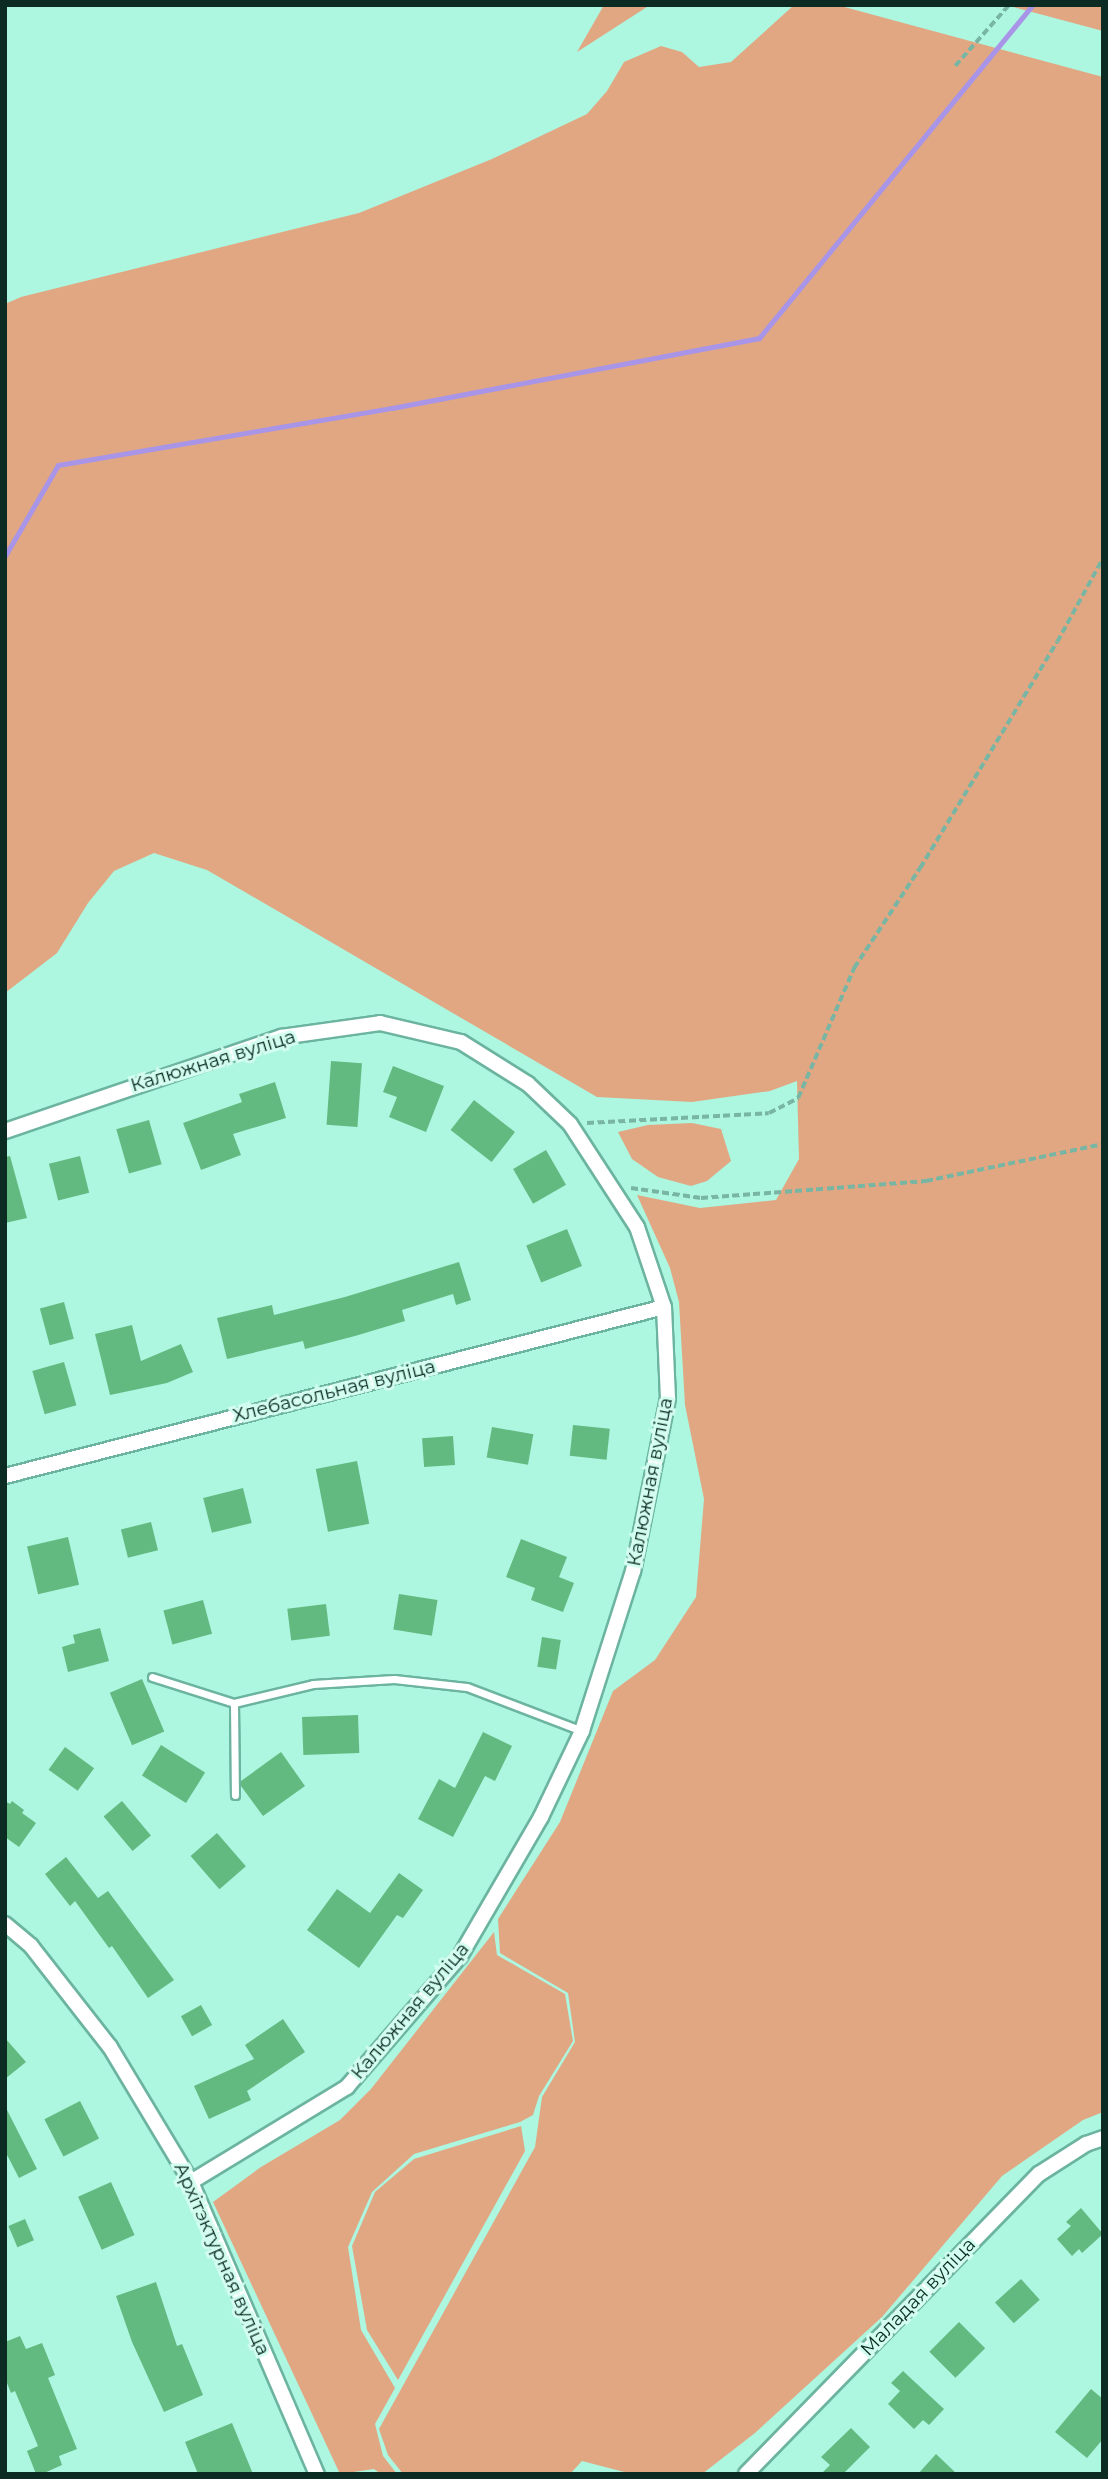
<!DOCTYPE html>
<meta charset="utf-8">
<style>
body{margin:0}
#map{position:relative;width:1108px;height:2479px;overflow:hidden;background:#adf6e0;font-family:Montserrat,sans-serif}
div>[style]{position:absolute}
.green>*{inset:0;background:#e1a783}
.stream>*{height:5px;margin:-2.5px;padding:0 2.5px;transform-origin:2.5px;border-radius:2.5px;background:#a895e8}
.building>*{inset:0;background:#63ba81;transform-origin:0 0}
.path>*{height:3.5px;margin-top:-1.75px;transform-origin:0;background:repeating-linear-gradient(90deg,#79b5a3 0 7px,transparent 0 10.5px)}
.roads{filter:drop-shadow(2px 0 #6cb49f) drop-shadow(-2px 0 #6cb49f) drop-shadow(0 2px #6cb49f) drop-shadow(0 -2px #6cb49f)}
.service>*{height:7px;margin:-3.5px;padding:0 3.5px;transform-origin:3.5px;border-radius:3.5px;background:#fff}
.minor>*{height:14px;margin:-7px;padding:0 7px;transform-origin:7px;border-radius:7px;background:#fff}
span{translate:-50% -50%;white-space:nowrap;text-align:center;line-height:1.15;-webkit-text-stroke:6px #d2fdef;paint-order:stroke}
.street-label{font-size:19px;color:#0c2b23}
.frame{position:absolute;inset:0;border:7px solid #0c2b23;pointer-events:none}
</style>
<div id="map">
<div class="green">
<i style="clip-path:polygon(604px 5px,650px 5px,577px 52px)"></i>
<i style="clip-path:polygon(794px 5px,837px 5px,1103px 77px,1103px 2112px,1083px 2120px,1002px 2176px,882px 2317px,755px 2433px,702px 2474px,632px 2474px,582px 2461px,570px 2474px,403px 2474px,388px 2455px,379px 2429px,535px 2147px,542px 2097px,575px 2042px,568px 1993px,500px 1953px,498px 1919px,560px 1822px,613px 1691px,655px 1660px,696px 1597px,704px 1499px,685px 1405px,679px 1302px,670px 1268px,637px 1195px,700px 1208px,776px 1200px,799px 1159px,797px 1081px,770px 1091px,692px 1102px,597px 1097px,207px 870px,154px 853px,114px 871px,88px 903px,57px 953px,5px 993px,5px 304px,21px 297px,359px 213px,492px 159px,587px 114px,607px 91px,624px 62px,661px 46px,682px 52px,699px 67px,731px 62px)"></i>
<i style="clip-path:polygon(1006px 5px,1103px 5px,1103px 31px)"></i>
<i style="clip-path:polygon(692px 1123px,721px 1129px,731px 1161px,707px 1181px,691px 1186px,658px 1177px,632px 1159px,618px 1132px,648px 1125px)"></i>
<i style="clip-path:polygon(494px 1932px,497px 1955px,565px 1994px,573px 2041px,539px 2096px,533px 2115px,520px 2122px,414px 2154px,372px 2192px,348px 2247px,361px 2330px,395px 2388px,375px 2424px,383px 2456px,397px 2474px,381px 2474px,374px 2469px,340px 2474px,213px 2202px,261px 2167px,340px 2120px,371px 2089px)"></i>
<i style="clip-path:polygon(521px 2126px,525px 2151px,398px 2380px,367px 2330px,352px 2246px,375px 2192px,414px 2159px)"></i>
</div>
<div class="stream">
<i style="left:5px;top:556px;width:105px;rotate:-59.8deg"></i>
<i style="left:58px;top:465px;width:339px;rotate:-9.7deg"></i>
<i style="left:392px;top:408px;width:374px;rotate:-10.8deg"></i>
<i style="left:759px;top:338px;width:431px;rotate:-50.6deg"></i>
</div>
<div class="building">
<i style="left:331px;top:1061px;width:31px;height:64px;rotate:4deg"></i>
<i style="clip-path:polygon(393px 1066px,444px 1086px,426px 1132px,389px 1117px,397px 1097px,383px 1092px)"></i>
<i style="clip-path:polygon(275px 1082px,286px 1118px,233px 1134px,241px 1155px,201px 1170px,183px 1123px,242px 1102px,239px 1094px)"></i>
<i style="left:474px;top:1100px;width:52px;height:38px;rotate:38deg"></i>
<i style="left:149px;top:1120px;width:46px;height:34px;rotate:74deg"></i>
<i style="left:546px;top:1150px;width:40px;height:38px;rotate:60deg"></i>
<i style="clip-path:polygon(10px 1156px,27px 1218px,5px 1223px,5px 1157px)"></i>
<i style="left:80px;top:1156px;width:38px;height:32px;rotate:76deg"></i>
<i style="left:567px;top:1229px;width:40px;height:44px;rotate:68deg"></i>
<i style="clip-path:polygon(459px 1262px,471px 1300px,456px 1305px,453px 1294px,402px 1310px,405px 1321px,355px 1336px,305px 1349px,303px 1341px,227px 1359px,217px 1318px,272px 1305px,274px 1315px,345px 1297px)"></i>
<i style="left:64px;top:1302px;width:38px;height:25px;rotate:75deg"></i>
<i style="clip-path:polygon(132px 1325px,141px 1361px,181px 1344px,193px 1372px,167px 1383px,110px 1395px,95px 1334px)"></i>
<i style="left:64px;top:1362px;width:45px;height:33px;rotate:74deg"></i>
<i style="left:573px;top:1425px;width:37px;height:31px;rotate:6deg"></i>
<i style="left:492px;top:1427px;width:42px;height:31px;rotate:10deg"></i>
<i style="left:453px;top:1436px;width:29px;height:31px;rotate:86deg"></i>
<i style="left:357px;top:1461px;width:64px;height:42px;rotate:79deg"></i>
<i style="left:243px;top:1488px;width:36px;height:41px;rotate:76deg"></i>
<i style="left:151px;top:1522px;width:29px;height:31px;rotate:76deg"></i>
<i style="left:68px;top:1537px;width:49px;height:42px;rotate:77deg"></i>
<i style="clip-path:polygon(521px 1539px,567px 1557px,559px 1577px,574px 1583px,563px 1612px,531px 1600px,535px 1588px,506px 1577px)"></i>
<i style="left:399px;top:1594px;width:39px;height:36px;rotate:9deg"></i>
<i style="left:203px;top:1600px;width:35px;height:41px;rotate:75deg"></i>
<i style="left:326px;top:1604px;width:32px;height:39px;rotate:83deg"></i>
<i style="clip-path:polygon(100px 1628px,109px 1661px,68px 1672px,62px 1647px,75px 1643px,73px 1635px)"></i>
<i style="left:542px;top:1637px;width:19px;height:30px;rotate:9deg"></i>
<i style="left:142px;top:1679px;width:57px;height:35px;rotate:67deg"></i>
<i style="left:358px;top:1715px;width:38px;height:56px;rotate:88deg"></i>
<i style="clip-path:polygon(483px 1732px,512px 1746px,495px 1781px,485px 1776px,453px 1837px,418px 1819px,439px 1779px,455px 1788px)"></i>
<i style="left:161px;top:1745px;width:52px;height:36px;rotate:32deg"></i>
<i style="left:65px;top:1747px;width:36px;height:28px;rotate:36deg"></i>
<i style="clip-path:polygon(281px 1752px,305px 1786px,263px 1816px,241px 1786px,241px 1781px)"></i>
<i style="clip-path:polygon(5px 1801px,10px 1804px,12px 1801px,24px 1810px,22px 1813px,36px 1823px,19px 1847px,5px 1837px)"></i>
<i style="left:122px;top:1801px;width:45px;height:24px;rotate:50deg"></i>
<i style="left:217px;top:1833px;width:44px;height:35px;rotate:49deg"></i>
<i style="clip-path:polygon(66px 1857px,98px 1898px,108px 1891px,174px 1980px,148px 1998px,112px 1946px,109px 1948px,75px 1901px,70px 1906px,45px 1874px)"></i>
<i style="clip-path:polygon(399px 1873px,423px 1890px,403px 1918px,397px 1915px,359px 1968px,307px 1930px,337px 1889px,370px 1913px)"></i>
<i style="left:201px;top:2005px;width:23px;height:23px;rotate:61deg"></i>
<i style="clip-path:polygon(283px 2019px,305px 2052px,247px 2091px,251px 2100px,209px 2119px,194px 2086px,254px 2059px,245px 2045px)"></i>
<i style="clip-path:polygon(5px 2038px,26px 2062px,5px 2079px)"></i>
<i style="left:80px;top:2101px;width:42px;height:40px;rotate:63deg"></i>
<i style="clip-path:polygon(5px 2106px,37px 2169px,19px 2178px,5px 2151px)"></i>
<i style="left:111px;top:2182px;width:58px;height:36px;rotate:66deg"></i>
<i style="clip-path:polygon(1081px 2208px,1103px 2234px,1082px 2253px,1079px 2249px,1072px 2256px,1057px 2239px,1071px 2226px,1066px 2222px)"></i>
<i style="left:25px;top:2219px;width:23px;height:18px;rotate:67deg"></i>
<i style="left:1021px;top:2279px;width:28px;height:35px;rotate:48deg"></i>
<i style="clip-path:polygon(156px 2282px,177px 2346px,182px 2344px,203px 2395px,164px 2412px,132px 2342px,116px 2296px)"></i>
<i style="left:959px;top:2322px;width:37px;height:42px;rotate:45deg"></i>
<i style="clip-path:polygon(20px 2336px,26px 2349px,42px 2343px,55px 2375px,48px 2378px,77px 2449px,59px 2456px,62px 2465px,42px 2474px,36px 2474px,27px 2451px,38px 2446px,15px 2391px,11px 2393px,5px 2378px,5px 2342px)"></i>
<i style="clip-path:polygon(903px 2371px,944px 2409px,929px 2425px,923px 2420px,914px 2429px,888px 2404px,900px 2391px,891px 2383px)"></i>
<i style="clip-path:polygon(1091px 2389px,1103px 2399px,1103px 2439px,1087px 2458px,1055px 2432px)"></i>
<i style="clip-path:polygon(232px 2423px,253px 2474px,198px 2474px,185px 2442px)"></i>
<i style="clip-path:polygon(851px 2428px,870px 2447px,843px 2474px,821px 2474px,830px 2465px,821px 2457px)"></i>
<i style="clip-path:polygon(936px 2454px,957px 2474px,918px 2474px)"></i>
</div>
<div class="path">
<i style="left:955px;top:66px;width:81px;rotate:-48.5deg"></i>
<i style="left:587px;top:1123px;width:182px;rotate:-3.1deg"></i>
<i style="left:769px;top:1113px;width:33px;rotate:-27deg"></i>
<i style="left:798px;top:1098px;width:142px;rotate:-66.7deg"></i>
<i style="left:854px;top:968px;width:120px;rotate:-56.6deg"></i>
<i style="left:920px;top:868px;width:264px;rotate:-58.8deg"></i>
<i style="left:1057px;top:642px;width:96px;rotate:-61.3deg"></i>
<i style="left:631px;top:1188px;width:71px;rotate:8.1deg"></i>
<i style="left:701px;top:1198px;width:226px;rotate:-4.3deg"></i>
<i style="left:926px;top:1181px;width:181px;rotate:-11.8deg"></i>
</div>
<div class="roads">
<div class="service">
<i style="left:152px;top:1677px;width:86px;rotate:17.6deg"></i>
<i style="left:234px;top:1703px;width:92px;rotate:89.4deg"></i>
<i style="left:234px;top:1703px;width:81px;rotate:-13.5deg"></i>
<i style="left:313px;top:1684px;width:81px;rotate:-3.5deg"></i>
<i style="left:394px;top:1679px;width:73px;rotate:6.3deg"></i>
<i style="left:467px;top:1687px;width:123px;rotate:20.9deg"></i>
</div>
<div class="minor">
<i style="left:5px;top:1131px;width:292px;rotate:-18.8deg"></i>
<i style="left:281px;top:1037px;width:100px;rotate:-8deg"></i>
<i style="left:380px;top:1023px;width:83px;rotate:13.2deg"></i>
<i style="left:461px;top:1042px;width:79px;rotate:32.1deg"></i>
<i style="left:528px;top:1084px;width:58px;rotate:43.6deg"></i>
<i style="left:570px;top:1124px;width:123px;rotate:57deg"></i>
<i style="left:637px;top:1227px;width:84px;rotate:71.4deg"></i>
<i style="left:664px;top:1307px;width:91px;rotate:87.5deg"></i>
<i style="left:668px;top:1398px;width:177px;rotate:101.4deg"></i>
<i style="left:633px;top:1571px;width:168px;rotate:107.7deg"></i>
<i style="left:582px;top:1731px;width:95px;rotate:115.5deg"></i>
<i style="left:541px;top:1817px;width:161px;rotate:120.2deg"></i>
<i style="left:460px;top:1956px;width:173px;rotate:130.8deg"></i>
<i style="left:347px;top:2087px;width:183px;rotate:148.7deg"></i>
<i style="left:5px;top:1476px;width:680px;rotate:-14.38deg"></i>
<i style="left:5px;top:1924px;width:34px;rotate:40deg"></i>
<i style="left:31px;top:1946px;width:128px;rotate:52deg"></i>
<i style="left:110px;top:2047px;width:157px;rotate:59deg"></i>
<i style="left:191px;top:2182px;width:318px;rotate:66.7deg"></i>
<i style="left:746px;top:2474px;width:419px;rotate:-45.7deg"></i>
<i style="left:1039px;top:2174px;width:56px;rotate:-32.6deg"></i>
<i style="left:1086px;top:2144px;width:18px;rotate:-19deg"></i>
</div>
</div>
<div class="street-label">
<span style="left:213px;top:1061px;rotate:-17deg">Калюжная вуліца</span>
<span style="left:334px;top:1391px;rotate:-14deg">Хлебасольная вуліца</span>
<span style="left:650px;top:1482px;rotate:-79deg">Калюжная вуліца</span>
<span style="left:410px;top:2011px;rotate:-50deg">Калюжная вуліца</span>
<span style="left:222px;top:2259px;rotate:66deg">Архітэктурная вуліца</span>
<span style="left:918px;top:2297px;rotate:-46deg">Маладая вуліца</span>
</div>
<div class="frame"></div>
</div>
